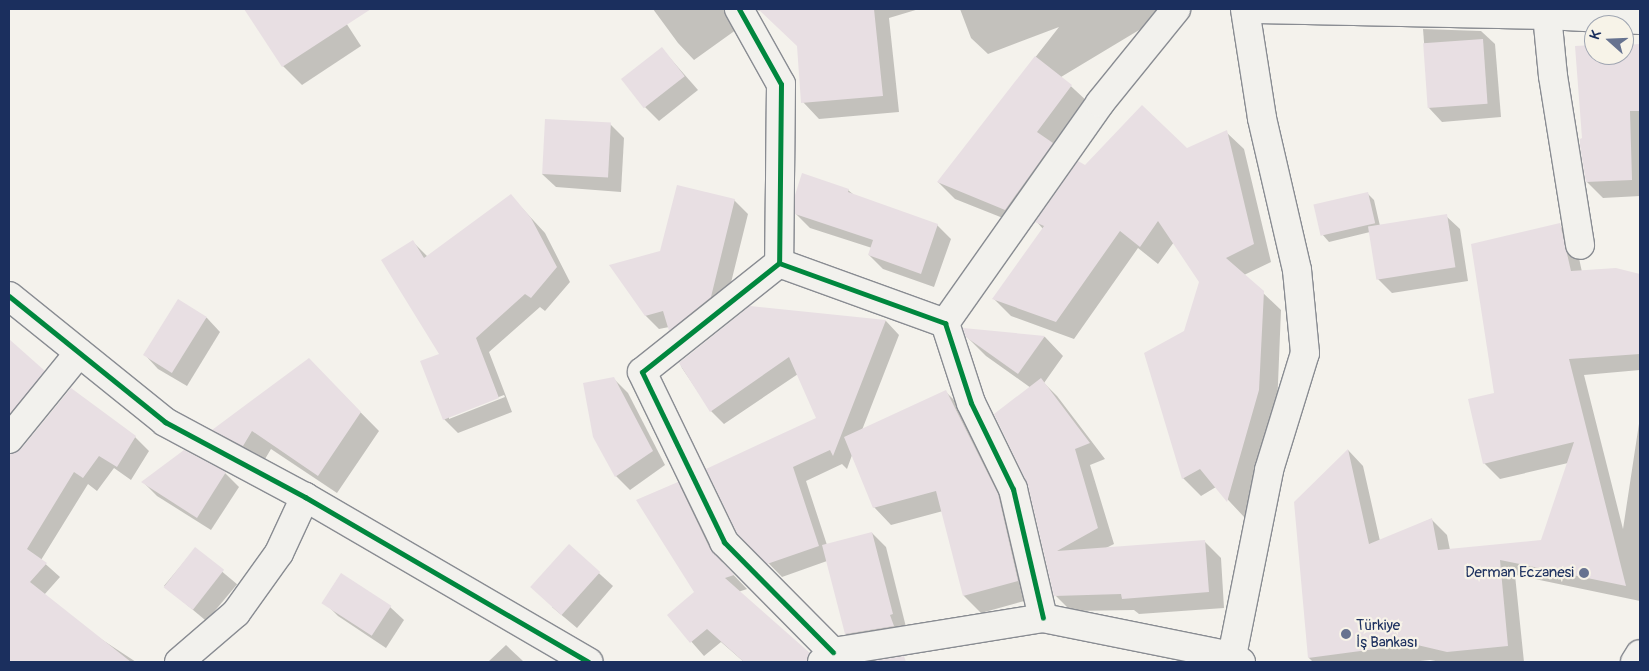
<!DOCTYPE html>
<meta charset="utf-8">
<style>
body{margin:0}
#map{position:relative;width:1649px;height:671px;overflow:hidden;background:#f4f2ec;font-family:Pangolin,sans-serif}
div>[style]{position:absolute}
.shadow>*{inset:0;background:#0003;transform-origin:0 0}
.building>*{inset:0;background:#e8dfe3;transform-origin:0 0}
.roads{filter:drop-shadow(1px 0 #898c92) drop-shadow(-1px 0 #898c92) drop-shadow(0 1px #898c92) drop-shadow(0 -1px #898c92)}
.minor>*{height:28px;margin:-14px;padding:0 14px;transform-origin:14px;border-radius:14px;background:#f2f1ed}
.secondary>*{height:28px;margin:-14px;padding:0 14px;transform-origin:14px;border-radius:14px;background:#f2f1ed}
.cycleway>*{height:5px;margin:-2.5px;padding:0 2.5px;transform-origin:2.5px;border-radius:2.5px;background:#00873e}
.dots>*{width:14px;height:14px;translate:-50% -50%;box-sizing:border-box;border:2px solid #f7f3e8;border-radius:50%}
span{translate:-50% -50%;white-space:nowrap;text-align:center;line-height:1.15;-webkit-text-stroke:4.5px #f7f3e8;paint-order:stroke}
.poi-label{font-size:15px;color:#1b2f5e}
.right{translate:-100% -50%;text-align:right}
.left{translate:0 -50%;text-align:left}
.frame{position:absolute;inset:0;border:10px solid #1b2f5e;pointer-events:none}
.north{position:absolute;left:1584px;top:15px;width:50px;height:50px;box-sizing:border-box;background:#f7f3e8;border:1px solid #9fa5b1;border-radius:50%;rotate:290deg;font-size:14px;font-weight:700;line-height:20px;text-align:center;color:#1b2f5e}
.north::after{content:'';display:block;margin:auto;width:18px;height:22px;background:#677390;clip-path:polygon(50% 0,100% 100%,50% 72%,0 100%)}
</style>
<div id="map">
<div class="shadow">
<i style="clip-path:polygon(246px 9px,337px 9px,361px 46px,302px 85px,283px 66px)"></i>
<i style="clip-path:polygon(653px 9px,919px 9px,889px 18px,899px 112px,819px 119px,803px 102px,798px 46px,765px 12px,757px 10px,748px 12px,740px 27px,694px 60px,678px 43px)"></i>
<i style="clip-path:polygon(960px 9px,1174px 9px,1061px 77px,1089px 103px,1023px 226px,955px 199px,938px 182px,1059px 27px,988px 54px,971px 38px)"></i>
<i style="clip-path:polygon(1423px 29px,1481px 31px,1495px 44px,1501px 117px,1442px 122px,1429px 108px)"></i>
<i style="clip-path:polygon(1594px 46px,1594px 55px,1624px 55px,1624px 46px,1640px 46px,1640px 196px,1603px 198px,1587px 182px,1584px 140px)"></i>
<i style="clip-path:polygon(662px 49px,698px 90px,659px 121px,645px 107px)"></i>
<i style="clip-path:polygon(610px 124px,624px 138px,621px 192px,556px 187px,542px 174px)"></i>
<i style="clip-path:polygon(1226px 132px,1244px 149px,1271px 262px,1244px 275px,1281px 310px,1277px 408px,1245px 518px,1216px 487px,1201px 496px,1183px 478px,1145px 354px,1185px 332px,1200px 282px,1174px 242px,1158px 264px,1138px 248px,1074px 339px,1011px 316px,994px 299px,1043px 229px,1037px 222px,1085px 167px,1187px 150px)"></i>
<i style="clip-path:polygon(848px 190px,854px 195px,937px 225px,951px 239px,934px 287px,883px 269px,869px 255px,872px 248px,810px 228px,796px 214px)"></i>
<i style="clip-path:polygon(1367px 193px,1374px 200px,1380px 226px,1446px 216px,1460px 229px,1468px 281px,1392px 293px,1378px 279px,1370px 232px,1329px 242px,1322px 234px)"></i>
<i style="clip-path:polygon(evenodd,511px 196px,545px 233px,570px 282px,545px 311px,540px 307px,489px 352px,512px 412px,458px 433px,444px 419px,441px 354px,413px 242px,428px 257px,511px 196px,504px 395px,505px 397px,449px 419px,449px 416px,504px 395px)"></i>
<i style="clip-path:polygon(734px 200px,748px 214px,724px 311px,683px 344px,669px 327px,659px 329px,645px 315px,661px 252px)"></i>
<i style="clip-path:polygon(1559px 225px,1575px 240px,1582px 272px,1617px 269px,1640px 276px,1640px 370px,1584px 375px,1623px 529px,1640px 417px,1640px 601px,1515px 575px,1524px 662px,1441px 662px,1430px 660px,1411px 662px,1313px 662px,1309px 658px,1348px 450px,1363px 466px,1380px 541px,1431px 519px,1447px 535px,1450px 550px,1542px 541px,1568px 463px,1500px 479px,1484px 463px,1495px 394px)"></i>
<i style="clip-path:polygon(178px 301px,207px 318px,220px 332px,187px 386px,158px 369px,145px 355px)"></i>
<i style="clip-path:polygon(750px 308px,886px 321px,899px 335px,862px 430px,946px 392px,963px 409px,1015px 513px,1035px 598px,981px 613px,964px 596px,943px 511px,891px 525px,874px 507px,852px 455px,847px 469px,842px 464px,806px 481px,827px 545px,872px 533px,886px 547px,906px 627px,860px 647px,846px 634px,827px 561px,782px 577px,738px 532px,818px 419px,798px 374px,724px 424px,711px 411px,682px 368px,680px 363px)"></i>
<i style="clip-path:polygon(965px 329px,1045px 337px,1063px 356px,1044px 383px,1057px 396px,1105px 459px,1090px 465px,1114px 544px,1104px 549px,1205px 542px,1221px 558px,1224px 608px,1139px 614px,1134px 610px,1071px 611px,1055px 595px,1031px 388px,986px 356px,967px 337px)"></i>
<i style="clip-path:polygon(9px 340px,57px 385px,23px 427px,9px 415px)"></i>
<i style="clip-path:polygon(309px 360px,379px 431px,337px 493px,271px 449px,262px 464px,232px 448px,214px 430px)"></i>
<i style="clip-path:polygon(614px 379px,628px 393px,665px 465px,630px 490px,616px 476px,595px 436px)"></i>
<i style="clip-path:polygon(71px 389px,135px 437px,149px 451px,131px 480px,114px 468px,97px 491px,88px 484px,41px 560px,60px 577px,44px 595px,98px 637px,136px 662px,17px 662px,9px 656px,9px 466px)"></i>
<i style="clip-path:polygon(225px 473px,239px 487px,211px 530px,157px 496px,143px 482px)"></i>
<i style="clip-path:polygon(677px 483px,691px 497px,723px 564px,747px 589px,738px 592px,801px 647px,815px 661px,814px 662px,744px 662px,721px 642px,704px 656px,668px 615px,696px 592px)"></i>
<i style="clip-path:polygon(569px 546px,613px 586px,577px 628px,552px 607px)"></i>
<i style="left:195px;top:549px;width:55px;height:48px;rotate:40deg"></i>
<i style="clip-path:polygon(324px 602px,390px 607px,404px 620px,386px 648px,338px 616px)"></i>
<i style="clip-path:polygon(506px 645px,524px 662px,488px 662px)"></i>
</div>
<div class="building">
<i style="clip-path:polygon(244px 9px,371px 9px,282px 67px)"></i>
<i style="clip-path:polygon(758px 9px,874px 9px,883px 96px,801px 103px,797px 46px)"></i>
<i style="left:1483px;top:39px;width:65px;height:60px;rotate:86deg"></i>
<i style="clip-path:polygon(1640px 44px,1640px 111px,1630px 111px,1632px 180px,1586px 182px,1580px 146px,1580px 139px,1582px 138px,1575px 46px,1594px 45px,1594px 55px,1624px 55px,1624px 45px)"></i>
<i style="left:662px;top:47px;width:37px;height:52px;rotate:52deg"></i>
<i style="clip-path:polygon(1035px 56px,1072px 85px,1037px 132px,1053px 143px,1005px 210px,937px 182px)"></i>
<i style="clip-path:polygon(1142px 105px,1187px 148px,1227px 130px,1254px 244px,1226px 258px,1264px 291px,1259px 390px,1227px 502px,1200px 469px,1182px 479px,1144px 353px,1184px 331px,1199px 282px,1158px 221px,1140px 247px,1120px 231px,1056px 322px,992px 299px,1044px 226px,1035px 222px,1078px 161px,1085px 165px)"></i>
<i style="left:545px;top:119px;width:66px;height:55px;rotate:3deg"></i>
<i style="clip-path:polygon(802px 173px,849px 189px,848px 192px,938px 224px,921px 274px,868px 255px,873px 240px,795px 214px,795px 195px)"></i>
<i style="clip-path:polygon(677px 185px,735px 199px,711px 297px,669px 331px,663px 311px,645px 316px,609px 265px,660px 251px)"></i>
<i style="left:1368px;top:192px;width:32px;height:56px;rotate:77deg"></i>
<i style="clip-path:polygon(511px 194px,531px 218px,557px 267px,531px 298px,525px 294px,476px 338px,499px 398px,443px 420px,420px 361px,439px 354px,381px 260px,413px 240px,424px 258px)"></i>
<i style="left:1447px;top:214px;width:54px;height:80px;rotate:81deg"></i>
<i style="clip-path:polygon(1560px 223px,1571px 271px,1616px 268px,1640px 274px,1640px 354px,1569px 359px,1626px 586px,1500px 560px,1508px 646px,1447px 652px,1413px 644px,1308px 658px,1294px 502px,1348px 449px,1369px 544px,1432px 518px,1438px 550px,1541px 540px,1574px 442px,1483px 464px,1468px 399px,1494px 393px,1471px 244px)"></i>
<i style="left:178px;top:299px;width:34px;height:66px;rotate:32deg"></i>
<i style="clip-path:polygon(750px 306px,886px 320px,833px 456px,830px 450px,793px 467px,819px 546px,767px 564px,737px 533px,706px 469px,816px 418px,789px 357px,710px 412px,679px 363px)"></i>
<i style="clip-path:polygon(963px 328px,1045px 336px,1018px 374px,966px 337px)"></i>
<i style="clip-path:polygon(9px 339px,45px 371px,9px 415px)"></i>
<i style="clip-path:polygon(309px 358px,361px 412px,318px 476px,252px 431px,243px 446px,212px 430px)"></i>
<i style="clip-path:polygon(614px 377px,653px 451px,615px 477px,593px 437px,583px 383px)"></i>
<i style="clip-path:polygon(1041px 378px,1090px 443px,1075px 449px,1098px 528px,1057px 551px,1205px 540px,1209px 592px,1122px 599px,1121px 594px,1054px 596px,1028px 485px,994px 414px)"></i>
<i style="clip-path:polygon(71px 388px,136px 436px,117px 467px,99px 456px,83px 478px,74px 472px,27px 549px,47px 563px,30px 582px,131px 662px,9px 662px,9px 454px,21px 449px)"></i>
<i style="clip-path:polygon(946px 390px,998px 494px,1018px 581px,963px 596px,936px 491px,873px 508px,844px 437px)"></i>
<i style="clip-path:polygon(184px 450px,226px 472px,197px 518px,141px 482px)"></i>
<i style="clip-path:polygon(678px 482px,710px 549px,734px 575px,725px 578px,810px 653px,807px 662px,744px 662px,707px 629px,690px 643px,667px 615px,694px 592px,636px 500px)"></i>
<i style="clip-path:polygon(872px 532px,893px 614px,890px 615px,894px 626px,845px 634px,822px 545px)"></i>
<i style="left:569px;top:544px;width:42px;height:58px;rotate:42deg"></i>
<i style="left:195px;top:547px;width:37px;height:51px;rotate:38deg"></i>
<i style="left:341px;top:573px;width:60px;height:36px;rotate:33deg"></i>
<i style="clip-path:polygon(904px 656px,906px 662px,867px 662px)"></i>
</div>
<div class="roads">
<div class="minor">
<i style="left:739px;top:9px;width:86px;rotate:60.8deg"></i>
<i style="left:781px;top:84px;width:179px;rotate:90.6deg"></i>
<i style="left:779px;top:263px;width:177px;rotate:19.9deg"></i>
<i style="left:945px;top:323px;width:84px;rotate:72deg"></i>
<i style="left:971px;top:403px;width:96px;rotate:64deg"></i>
<i style="left:1013px;top:489px;width:132px;rotate:76.9deg"></i>
<i style="left:1257px;top:9px;width:290px;rotate:1.2deg"></i>
<i style="left:1547px;top:15px;width:93px;rotate:3.1deg"></i>
<i style="left:1547px;top:15px;width:61px;rotate:84.4deg"></i>
<i style="left:1553px;top:76px;width:171px;rotate:80.9deg"></i>
<i style="left:779px;top:263px;width:175px;rotate:141.5deg"></i>
<i style="left:642px;top:372px;width:189px;rotate:64.2deg"></i>
<i style="left:724px;top:542px;width:155px;rotate:45.3deg"></i>
<i style="left:9px;top:296px;width:201px;rotate:38.9deg"></i>
<i style="left:165px;top:422px;width:159px;rotate:28.2deg"></i>
<i style="left:305px;top:497px;width:328px;rotate:30.2deg"></i>
<i style="left:945px;top:323px;width:269px;rotate:-54.8deg"></i>
<i style="left:1100px;top:103px;width:121px;rotate:-51deg"></i>
<i style="left:9px;top:439px;width:111px;rotate:-50.9deg"></i>
<i style="left:179px;top:662px;width:75px;rotate:-40.7deg"></i>
<i style="left:236px;top:613px;width:74px;rotate:-54.4deg"></i>
<i style="left:279px;top:553px;width:62px;rotate:-65.1deg"></i>
<i style="left:822px;top:662px;width:15px;rotate:-42deg"></i>
<i style="left:833px;top:652px;width:213px;rotate:-9.2deg"></i>
<i style="left:1043px;top:618px;width:193px;rotate:11.4deg"></i>
</div>
<div class="secondary">
<i style="left:1241px;top:662px;width:11px;rotate:-146deg"></i>
<i style="left:1232px;top:656px;width:190px;rotate:-78.7deg"></i>
<i style="left:1269px;top:470px;width:122px;rotate:-72.9deg"></i>
<i style="left:1305px;top:353px;width:83px;rotate:-95.5deg"></i>
<i style="left:1297px;top:270px;width:156px;rotate:-103deg"></i>
<i style="left:1262px;top:118px;width:110px;rotate:-98.9deg"></i>
<i style="left:1635px;top:662px;width:9px;rotate:-58deg"></i>
</div>
</div>
<div class="cycleway">
<i style="left:739px;top:9px;width:86px;rotate:60.8deg"></i>
<i style="left:781px;top:84px;width:179px;rotate:90.6deg"></i>
<i style="left:779px;top:263px;width:177px;rotate:19.9deg"></i>
<i style="left:945px;top:323px;width:84px;rotate:72deg"></i>
<i style="left:971px;top:403px;width:96px;rotate:64deg"></i>
<i style="left:1013px;top:489px;width:132px;rotate:76.9deg"></i>
<i style="left:779px;top:263px;width:175px;rotate:141.5deg"></i>
<i style="left:642px;top:372px;width:189px;rotate:64.2deg"></i>
<i style="left:724px;top:542px;width:155px;rotate:45.3deg"></i>
<i style="left:9px;top:296px;width:201px;rotate:38.9deg"></i>
<i style="left:165px;top:422px;width:159px;rotate:28.2deg"></i>
<i style="left:305px;top:497px;width:328px;rotate:30.2deg"></i>
</div>
<div class="dots">
<i style="left:1584px;top:573px;background:#677390"></i>
<i style="left:1346px;top:634px;background:#677390"></i>
</div>
<div class="poi-label">
<span class="right" style="left:1574px;top:573px">Derman Eczanesi</span>
<span class="left" style="left:1356px;top:634px">Türkiye<br>İş Bankası</span>
</div>
<div class="frame"></div>
<div class="north">K</div>
</div>
